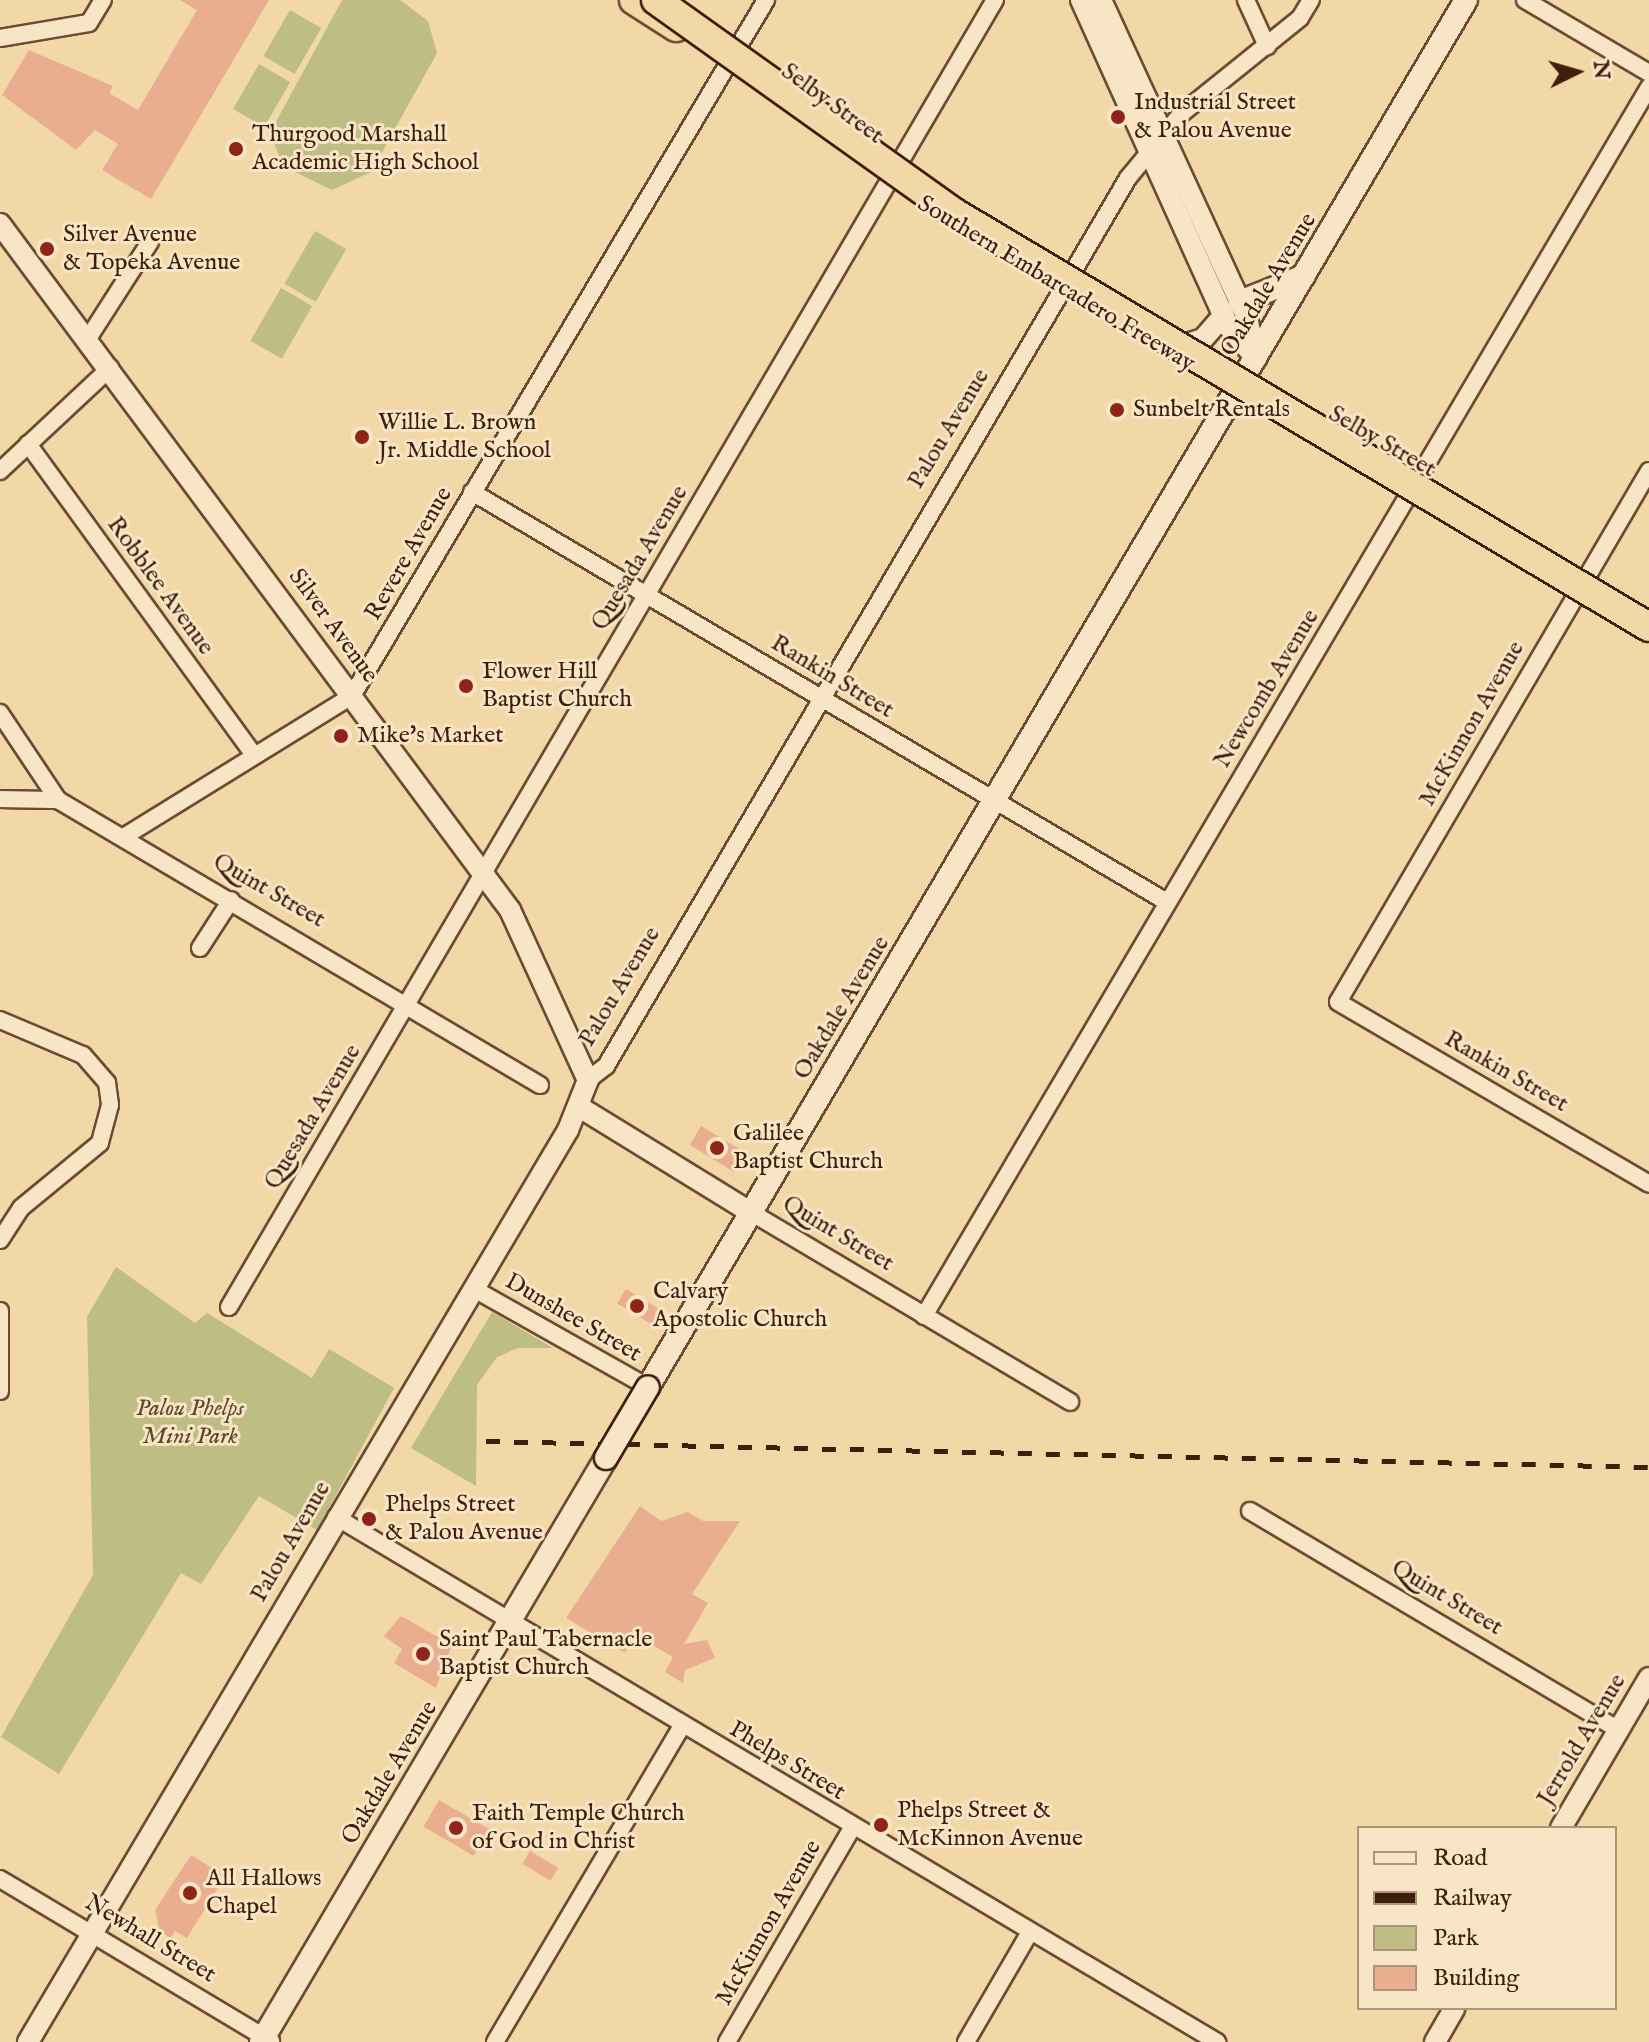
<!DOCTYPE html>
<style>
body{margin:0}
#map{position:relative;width:1649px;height:2042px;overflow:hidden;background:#f2d7a7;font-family:"IM FELL English",serif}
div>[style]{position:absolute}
.green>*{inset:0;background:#bebd84;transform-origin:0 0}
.building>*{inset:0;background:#e9ae8f;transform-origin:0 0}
.roads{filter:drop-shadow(2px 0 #6b4c33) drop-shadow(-2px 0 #6b4c33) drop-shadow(0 2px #6b4c33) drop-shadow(0 -2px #6b4c33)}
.minor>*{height:16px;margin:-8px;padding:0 8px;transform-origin:8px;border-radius:8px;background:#f7e5c6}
.tertiary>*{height:20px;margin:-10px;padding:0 10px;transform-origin:10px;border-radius:10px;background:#f7e5c6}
.secondary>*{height:22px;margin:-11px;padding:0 11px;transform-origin:11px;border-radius:11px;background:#f7e5c6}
.motorway>*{height:28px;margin:-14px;padding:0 14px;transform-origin:14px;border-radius:14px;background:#f2d7a7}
.rail>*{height:5px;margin-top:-2.5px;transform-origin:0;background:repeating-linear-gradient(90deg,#3e1e0c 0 14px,transparent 0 28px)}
.bridges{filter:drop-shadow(2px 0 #3e1e0c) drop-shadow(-2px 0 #3e1e0c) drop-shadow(0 2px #3e1e0c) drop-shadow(0 -2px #3e1e0c)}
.secondary-bridge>*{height:22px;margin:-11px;padding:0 11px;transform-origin:11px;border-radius:11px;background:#f7e5c6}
.motorway-bridge>*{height:28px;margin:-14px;padding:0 14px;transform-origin:14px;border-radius:14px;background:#f2d7a7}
.dots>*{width:22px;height:22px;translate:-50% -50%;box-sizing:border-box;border:4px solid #f7e5c6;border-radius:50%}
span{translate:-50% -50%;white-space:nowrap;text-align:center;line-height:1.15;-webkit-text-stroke:6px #f7e5c6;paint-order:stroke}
.poi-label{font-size:24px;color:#3e1e0c}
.left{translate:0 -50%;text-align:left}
.street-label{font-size:24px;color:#3e1e0c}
.park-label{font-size:24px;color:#5e462a;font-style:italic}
.legend{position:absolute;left:1357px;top:1826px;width:260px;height:184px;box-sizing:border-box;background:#f7e5c6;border:2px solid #ad957c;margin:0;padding:10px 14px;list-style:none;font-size:24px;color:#3e1e0c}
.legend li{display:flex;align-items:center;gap:16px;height:40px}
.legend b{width:40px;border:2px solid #ad957c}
.north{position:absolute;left:1537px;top:32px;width:80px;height:80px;-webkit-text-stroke:6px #f7e5c6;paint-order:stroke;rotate:85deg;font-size:22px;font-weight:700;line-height:32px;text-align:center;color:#3e1e0c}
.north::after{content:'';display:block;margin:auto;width:28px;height:36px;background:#3e1e0c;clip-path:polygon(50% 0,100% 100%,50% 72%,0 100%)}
</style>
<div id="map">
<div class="green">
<i style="clip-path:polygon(342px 0,400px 0,428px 21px,437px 53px,371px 172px,332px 190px,283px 166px,270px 133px)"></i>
<i style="left:290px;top:10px;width:36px;height:53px;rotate:30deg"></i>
<i style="left:259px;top:64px;width:36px;height:52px;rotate:30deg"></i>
<i style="left:315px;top:231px;width:36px;height:61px;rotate:30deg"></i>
<i style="left:281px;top:288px;width:36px;height:61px;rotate:30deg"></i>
<i style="clip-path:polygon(116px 1267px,195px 1323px,207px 1313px,312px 1378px,329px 1349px,394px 1388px,317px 1530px,259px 1496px,201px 1584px,181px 1573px,59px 1774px,1px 1737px,93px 1575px,87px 1317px)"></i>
<i style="clip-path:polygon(492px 1312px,553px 1348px,518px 1348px,497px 1357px,477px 1385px,476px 1486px,411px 1448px)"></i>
</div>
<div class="building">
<i style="clip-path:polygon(180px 0,269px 0,151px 199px,102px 170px,118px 144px,95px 130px,76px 150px,2px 95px,29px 50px,113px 86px,109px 93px,138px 110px,197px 10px)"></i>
<i style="clip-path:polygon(701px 1126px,746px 1153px,743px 1168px,734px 1172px,690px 1145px)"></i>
<i style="left:626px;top:1289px;width:42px;height:17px;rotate:31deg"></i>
<i style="clip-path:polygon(640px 1506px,661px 1521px,688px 1512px,703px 1521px,740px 1521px,692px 1594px,708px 1603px,684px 1644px,707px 1640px,715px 1658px,685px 1670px,683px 1683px,665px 1672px,673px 1657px,654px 1646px,630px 1644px,625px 1653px,566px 1618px)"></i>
<i style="clip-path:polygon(401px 1616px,452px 1645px,436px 1688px,394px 1663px,402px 1649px,384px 1636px)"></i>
<i style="left:439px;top:1800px;width:58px;height:31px;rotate:30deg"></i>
<i style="left:530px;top:1851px;width:33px;height:15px;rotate:31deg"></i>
<i style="clip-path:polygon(191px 1855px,225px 1876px,187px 1938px,175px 1931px,171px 1938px,160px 1932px,155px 1910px)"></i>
</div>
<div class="roads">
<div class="minor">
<i style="left:1246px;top:0;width:51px;rotate:65.5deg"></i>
<i style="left:1525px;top:0;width:144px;rotate:30.5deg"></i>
<i style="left:0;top:38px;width:90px;rotate:-9.6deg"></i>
<i style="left:89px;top:23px;width:27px;rotate:-59deg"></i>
<i style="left:89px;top:337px;width:113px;rotate:-57.3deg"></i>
<i style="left:28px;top:444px;width:384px;rotate:54deg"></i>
<i style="left:0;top:471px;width:151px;rotate:-43.1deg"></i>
<i style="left:1649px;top:471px;width:615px;rotate:120.36deg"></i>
<i style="left:1338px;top:1002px;width:360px;rotate:30.3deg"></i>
<i style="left:472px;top:492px;width:807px;rotate:30.54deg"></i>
<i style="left:0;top:713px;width:105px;rotate:56.3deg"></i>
<i style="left:58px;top:800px;width:560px;rotate:30.6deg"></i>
<i style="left:0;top:799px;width:58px;rotate:1deg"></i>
<i style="left:125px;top:836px;width:267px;rotate:-31.7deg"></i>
<i style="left:352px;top:696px;width:810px;rotate:-59.25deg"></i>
<i style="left:200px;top:948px;width:57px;rotate:-57.1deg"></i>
<i style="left:0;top:1020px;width:90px;rotate:22.9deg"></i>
<i style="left:83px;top:1055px;width:37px;rotate:49deg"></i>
<i style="left:107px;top:1083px;width:22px;rotate:82deg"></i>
<i style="left:110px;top:1105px;width:39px;rotate:105deg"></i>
<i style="left:100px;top:1143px;width:102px;rotate:140.6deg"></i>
<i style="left:21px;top:1208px;width:38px;rotate:123deg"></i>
<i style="left:588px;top:1080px;width:23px;rotate:-38deg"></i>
<i style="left:606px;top:1066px;width:1030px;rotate:-59.55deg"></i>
<i style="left:1128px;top:178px;width:83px;rotate:-50.4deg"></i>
<i style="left:1181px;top:114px;width:153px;rotate:-38.9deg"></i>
<i style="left:1300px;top:18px;width:21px;rotate:-59deg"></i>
<i style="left:752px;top:1213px;width:370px;rotate:30.7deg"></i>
<i style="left:474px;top:1289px;width:200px;rotate:29.4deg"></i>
<i style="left:229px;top:1307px;width:1515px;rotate:-59.63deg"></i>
<i style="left:0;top:1311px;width:80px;rotate:90deg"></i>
<i style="left:924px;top:1316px;width:1427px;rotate:-59.46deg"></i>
<i style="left:1250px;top:1511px;width:429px;rotate:30.7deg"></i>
<i style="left:336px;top:1517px;width:1026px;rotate:30.79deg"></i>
<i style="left:0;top:1879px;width:316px;rotate:30.9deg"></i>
<i style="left:495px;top:2042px;width:367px;rotate:-59.4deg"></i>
<i style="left:727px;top:2042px;width:248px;rotate:-59.7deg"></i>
<i style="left:966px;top:2042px;width:127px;rotate:-59.8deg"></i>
</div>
<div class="tertiary">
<i style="left:1081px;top:0;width:358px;rotate:65.7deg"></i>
<i style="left:1228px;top:326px;width:43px;rotate:48.8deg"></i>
<i style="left:1101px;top:0;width:349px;rotate:65.3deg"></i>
<i style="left:1247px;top:317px;width:38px;rotate:78deg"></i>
<i style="left:0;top:224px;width:855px;rotate:53.37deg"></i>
<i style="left:510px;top:910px;width:187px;rotate:65.4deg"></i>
<i style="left:588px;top:1080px;width:54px;rotate:111.8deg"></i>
<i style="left:568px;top:1130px;width:1060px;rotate:120.63deg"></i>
<i style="left:1175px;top:348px;width:29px;rotate:-18deg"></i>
<i style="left:1203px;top:339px;width:32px;rotate:-49deg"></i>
<i style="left:581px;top:1108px;width:201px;rotate:31.6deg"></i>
<i style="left:1561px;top:1828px;width:174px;rotate:-59.6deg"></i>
<i style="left:1435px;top:2042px;width:39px;rotate:-60deg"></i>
</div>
<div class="secondary">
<i style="left:1240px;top:302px;width:69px;rotate:-22.1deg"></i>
<i style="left:648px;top:1387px;width:1610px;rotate:-59.47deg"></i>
<i style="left:261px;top:2042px;width:678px;rotate:-59.43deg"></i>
</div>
<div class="motorway">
<i style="left:634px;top:0;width:50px;rotate:32.7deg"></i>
</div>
</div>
<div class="rail">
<i style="left:486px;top:1441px;width:1163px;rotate:1.28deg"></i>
</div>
<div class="bridges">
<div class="secondary-bridge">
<i style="left:606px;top:1458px;width:82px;rotate:-59.4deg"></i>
</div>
<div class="motorway-bridge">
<i style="left:656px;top:0;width:365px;rotate:35.5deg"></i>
<i style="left:953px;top:212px;width:810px;rotate:30.81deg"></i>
</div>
</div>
<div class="dots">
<i style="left:1118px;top:117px;background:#8f2418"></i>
<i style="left:236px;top:149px;background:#8f2418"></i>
<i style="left:47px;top:249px;background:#8f2418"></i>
<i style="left:1117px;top:410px;background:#8f2418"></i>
<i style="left:362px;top:437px;background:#8f2418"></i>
<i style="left:466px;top:686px;background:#8f2418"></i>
<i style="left:341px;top:736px;background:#8f2418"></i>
<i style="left:717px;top:1148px;background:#8f2418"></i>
<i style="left:637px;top:1306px;background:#8f2418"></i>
<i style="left:369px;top:1519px;background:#8f2418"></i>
<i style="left:423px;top:1654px;background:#8f2418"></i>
<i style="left:881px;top:1825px;background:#8f2418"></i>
<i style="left:456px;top:1828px;background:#8f2418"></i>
<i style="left:190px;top:1893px;background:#8f2418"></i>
</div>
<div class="poi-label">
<span class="left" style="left:1134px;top:117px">Industrial Street<br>&amp; Palou Avenue</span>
<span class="left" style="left:252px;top:149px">Thurgood Marshall<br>Academic High School</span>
<span class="left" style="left:63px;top:249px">Silver Avenue<br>&amp; Topeka Avenue</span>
<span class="left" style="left:1133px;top:410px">Sunbelt Rentals</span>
<span class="left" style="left:378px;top:437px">Willie L. Brown<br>Jr. Middle School</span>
<span class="left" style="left:482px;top:686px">Flower Hill<br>Baptist Church</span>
<span class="left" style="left:357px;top:736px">Mike's Market</span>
<span class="left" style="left:733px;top:1148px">Galilee<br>Baptist Church</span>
<span class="left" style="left:653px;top:1306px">Calvary<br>Apostolic Church</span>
<span class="left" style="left:385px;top:1519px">Phelps Street<br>&amp; Palou Avenue</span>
<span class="left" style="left:439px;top:1654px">Saint Paul Tabernacle<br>Baptist Church</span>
<span class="left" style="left:897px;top:1825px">Phelps Street &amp;<br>McKinnon Avenue</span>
<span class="left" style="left:472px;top:1828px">Faith Temple Church<br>of God in Christ</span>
<span class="left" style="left:206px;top:1893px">All Hallows<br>Chapel</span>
</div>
<div class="street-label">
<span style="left:832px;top:104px;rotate:36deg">Selby Street</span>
<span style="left:1056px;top:284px;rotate:31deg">Southern Embarcadero Freeway</span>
<span style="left:1269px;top:285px;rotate:-59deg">Oakdale Avenue</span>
<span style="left:949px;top:429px;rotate:-59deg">Palou Avenue</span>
<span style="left:1382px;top:442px;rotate:30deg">Selby Street</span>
<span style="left:409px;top:554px;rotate:-60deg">Revere Avenue</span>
<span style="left:640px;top:558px;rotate:-59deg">Quesada Avenue</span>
<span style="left:160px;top:586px;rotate:54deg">Robblee Avenue</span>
<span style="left:333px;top:626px;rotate:54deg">Silver Avenue</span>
<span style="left:832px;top:677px;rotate:31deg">Rankin Street</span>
<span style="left:1267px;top:689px;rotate:-59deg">Newcomb Avenue</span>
<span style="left:1472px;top:724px;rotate:-60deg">McKinnon Avenue</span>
<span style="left:269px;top:891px;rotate:30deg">Quint Street</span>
<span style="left:620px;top:987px;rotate:-59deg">Palou Avenue</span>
<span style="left:842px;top:1008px;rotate:-59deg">Oakdale Avenue</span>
<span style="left:1506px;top:1072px;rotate:30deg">Rankin Street</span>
<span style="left:313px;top:1117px;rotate:-59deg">Quesada Avenue</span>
<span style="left:838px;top:1234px;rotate:31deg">Quint Street</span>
<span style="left:573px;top:1318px;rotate:30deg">Dunshee Street</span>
<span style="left:291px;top:1542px;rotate:-60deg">Palou Avenue</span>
<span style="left:1447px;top:1598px;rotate:31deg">Quint Street</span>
<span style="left:1582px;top:1740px;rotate:-59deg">Jerrold Avenue</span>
<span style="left:787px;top:1761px;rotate:31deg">Phelps Street</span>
<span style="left:390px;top:1773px;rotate:-59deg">Oakdale Avenue</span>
<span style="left:769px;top:1923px;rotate:-60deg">McKinnon Avenue</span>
<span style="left:150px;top:1939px;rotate:31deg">Newhall Street</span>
</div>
<div class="park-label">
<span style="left:190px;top:1423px">Palou Phelps<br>Mini Park</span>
</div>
<ul class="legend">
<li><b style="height:10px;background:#f7e5c6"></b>Road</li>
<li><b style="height:10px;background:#3e1e0c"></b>Railway</li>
<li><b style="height:22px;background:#bebd84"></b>Park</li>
<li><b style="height:22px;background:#e9ae8f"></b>Building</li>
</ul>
<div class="north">N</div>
</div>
